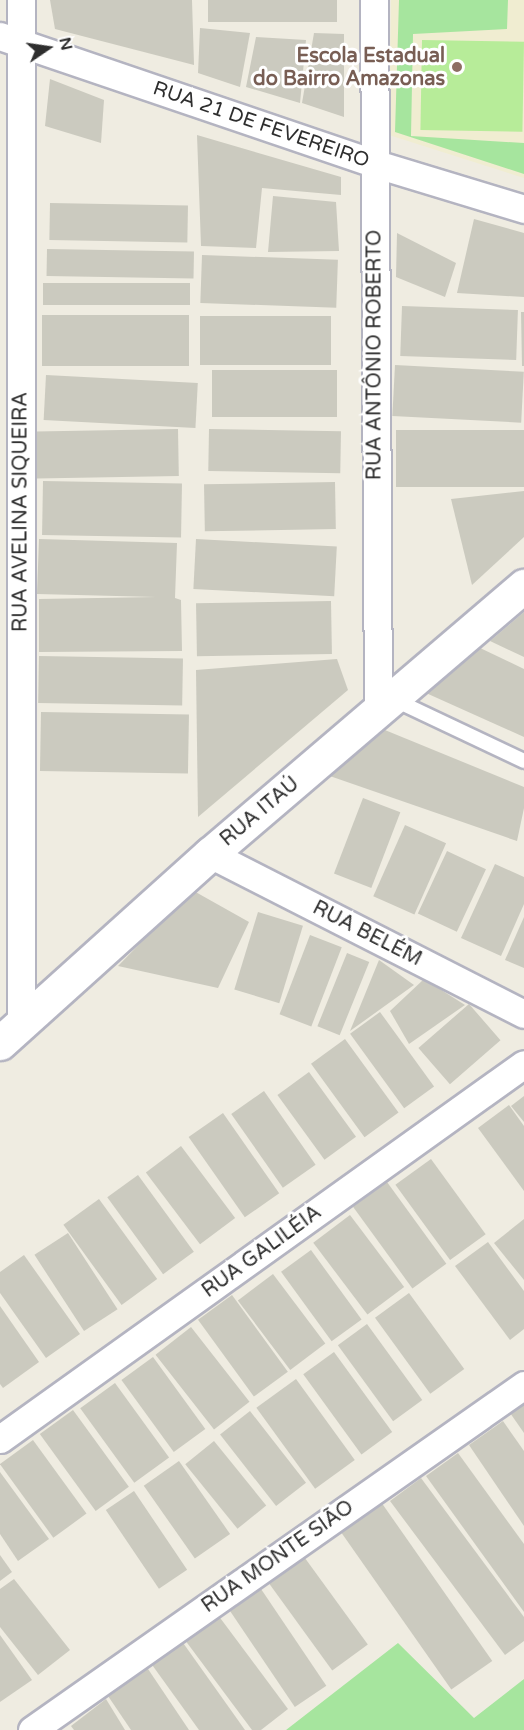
<!DOCTYPE html>
<meta charset="utf-8">
<style>
body{margin:0}
#map{position:relative;width:524px;height:1730px;overflow:hidden;background:#efece1;font-family:"Varela Round",sans-serif}
div>[style]{position:absolute}
.education>*{inset:0;background:#f0edd1}
.green>*{inset:0;background:#a6e59e}
.pitch>*{inset:0;background:#b7ec99;transform-origin:0 0}
.building>*{inset:0;background:#cbcabf;transform-origin:0 0}
.roads{filter:drop-shadow(2px 0 #b4b4c1) drop-shadow(-2px 0 #b4b4c1) drop-shadow(0 2px #b4b4c1) drop-shadow(0 -2px #b4b4c1)}
.service>*{height:14px;margin:-7px;padding:0 7px;transform-origin:7px;border-radius:7px;background:#fff}
.minor>*{height:27px;margin:-13.5px;padding:0 13.5px;transform-origin:13.5px;border-radius:13.5px;background:#fff}
.tertiary>*{height:33px;margin:-16.5px;padding:0 16.5px;transform-origin:16.5px;border-radius:16.5px;background:#fff}
.dots>*{width:16px;height:16px;translate:-50% -50%;box-sizing:border-box;border:3px solid #fff;border-radius:50%}
span{translate:-50% -50%;white-space:nowrap;text-align:center;line-height:1.15;-webkit-text-stroke:6px #fff;paint-order:stroke}
.education-label{font-size:20px;color:#785e54;font-weight:700}
.right{translate:-100% -50%;text-align:right}
.street-label{font-size:20px;color:#2e2e2e}
.north{position:absolute;left:18px;top:18px;width:60px;height:60px;-webkit-text-stroke:4px #fff;paint-order:stroke;rotate:77deg;font-size:16px;font-weight:700;line-height:24px;text-align:center;color:#2e2e2e}
.north::after{content:'';display:block;margin:auto;width:21px;height:27px;background:#2e2e2e;clip-path:polygon(50% 0,100% 100%,50% 72%,0 100%)}
</style>
<div id="map">
<div class="education">
<i style="clip-path:polygon(391px 0,524px 0,524px 178px,389px 135px)"></i>
</div>
<div class="green">
<i style="clip-path:polygon(399px 0,508px 0,507px 29px,413px 34px,411px 136px,524px 143px,524px 174px,395px 132px)"></i>
<i style="clip-path:polygon(398px 1643px,474px 1718px,524px 1679px,524px 1730px,286px 1730px)"></i>
</div>
<div class="pitch">
<i style="left:422px;top:40px;width:102px;height:90px;rotate:1deg"></i>
</div>
<div class="building">
<i style="clip-path:polygon(50px 0,192px 0,194px 65px,55px 29px)"></i>
<i style="left:208px;top:0;width:129px;height:22px"></i>
<i style="clip-path:polygon(200px 28px,250px 33px,240px 87px,198px 73px)"></i>
<i style="clip-path:polygon(314px 33px,344px 34px,344px 117px,302px 103px)"></i>
<i style="clip-path:polygon(256px 37px,306px 40px,300px 103px,246px 87px)"></i>
<i style="clip-path:polygon(50px 79px,104px 100px,101px 143px,45px 126px)"></i>
<i style="clip-path:polygon(197px 135px,341px 177px,341px 195px,262px 188px,256px 248px,201px 246px)"></i>
<i style="clip-path:polygon(273px 196px,336px 202px,339px 251px,268px 252px)"></i>
<i style="left:50px;top:203px;width:138px;height:37px;rotate:1deg"></i>
<i style="clip-path:polygon(474px 219px,524px 233px,524px 297px,457px 293px)"></i>
<i style="clip-path:polygon(397px 233px,456px 263px,445px 297px,396px 277px)"></i>
<i style="left:47px;top:249px;width:147px;height:27px;rotate:1deg"></i>
<i style="left:202px;top:255px;width:136px;height:48px;rotate:2deg"></i>
<i style="left:190px;top:283px;width:22px;height:147px;rotate:90deg"></i>
<i style="left:402px;top:306px;width:116px;height:50px;rotate:2deg"></i>
<i style="clip-path:polygon(521px 312px,524px 312px,524px 366px,522px 366px)"></i>
<i style="left:42px;top:315px;width:147px;height:51px"></i>
<i style="left:200px;top:316px;width:131px;height:49px"></i>
<i style="left:395px;top:365px;width:129px;height:51px;rotate:3deg"></i>
<i style="left:212px;top:370px;width:125px;height:47px"></i>
<i style="left:46px;top:375px;width:152px;height:45px;rotate:3deg"></i>
<i style="left:178px;top:429px;width:47px;height:142px;rotate:89deg"></i>
<i style="left:209px;top:429px;width:132px;height:42px;rotate:1deg"></i>
<i style="left:396px;top:430px;width:128px;height:57px"></i>
<i style="left:43px;top:481px;width:139px;height:54px;rotate:1deg"></i>
<i style="left:335px;top:482px;width:47px;height:131px;rotate:89deg"></i>
<i style="clip-path:polygon(524px 491px,524px 537px,472px 585px,451px 499px)"></i>
<i style="clip-path:polygon(39px 539px,177px 543px,175px 598px,181px 600px,182px 651px,39px 652px,39px 599px,156px 597px,37px 594px)"></i>
<i style="left:196px;top:539px;width:141px;height:50px;rotate:3deg"></i>
<i style="left:331px;top:601px;width:53px;height:135px;rotate:89deg"></i>
<i style="clip-path:polygon(524px 612px,524px 657px,490px 641px)"></i>
<i style="clip-path:polygon(478px 647px,524px 669px,524px 737px,426px 693px)"></i>
<i style="left:39px;top:656px;width:144px;height:47px;rotate:1deg"></i>
<i style="clip-path:polygon(337px 659px,348px 690px,198px 817px,196px 670px)"></i>
<i style="left:41px;top:712px;width:148px;height:59px;rotate:1deg"></i>
<i style="clip-path:polygon(380px 728px,524px 787px,524px 808px,517px 841px,324px 774px)"></i>
<i style="left:363px;top:798px;width:40px;height:81px;rotate:21deg"></i>
<i style="left:405px;top:825px;width:45px;height:78px;rotate:24deg"></i>
<i style="left:447px;top:851px;width:43px;height:69px;rotate:25deg"></i>
<i style="clip-path:polygon(495px 864px,524px 877px,524px 904px,501px 956px,461px 938px)"></i>
<i style="clip-path:polygon(192px 890px,249px 922px,218px 988px,118px 966px)"></i>
<i style="left:258px;top:912px;width:47px;height:81px;rotate:17deg"></i>
<i style="clip-path:polygon(524px 917px,524px 968px,505px 960px)"></i>
<i style="left:310px;top:935px;width:34px;height:85px;rotate:21deg"></i>
<i style="left:347px;top:953px;width:24px;height:79px;rotate:22deg"></i>
<i style="clip-path:polygon(379px 960px,414px 985px,350px 1031px)"></i>
<i style="clip-path:polygon(424px 979px,465px 1005px,409px 1044px,390px 1011px)"></i>
<i style="left:469px;top:1004px;width:48px;height:67px;rotate:49deg"></i>
<i style="left:380px;top:1012px;width:92px;height:37px;rotate:54deg"></i>
<i style="left:345px;top:1039px;width:91px;height:42px;rotate:54deg"></i>
<i style="left:309px;top:1072px;width:80px;height:39px;rotate:54deg"></i>
<i style="left:264px;top:1091px;width:90px;height:40px;rotate:55deg"></i>
<i style="clip-path:polygon(524px 1096px,524px 1122px,511px 1106px)"></i>
<i style="clip-path:polygon(509px 1105px,524px 1126px,524px 1191px,478px 1128px)"></i>
<i style="left:223px;top:1113px;width:98px;height:42px;rotate:55deg"></i>
<i style="left:181px;top:1146px;width:90px;height:44px;rotate:53deg"></i>
<i style="left:431px;top:1159px;width:93px;height:44px;rotate:54deg"></i>
<i style="left:138px;top:1175px;width:95px;height:38px;rotate:54deg"></i>
<i style="left:387px;top:1182px;width:101px;height:42px;rotate:54deg"></i>
<i style="left:99px;top:1199px;width:99px;height:44px;rotate:54deg"></i>
<i style="left:350px;top:1215px;width:90px;height:46px;rotate:53deg"></i>
<i style="clip-path:polygon(524px 1219px,524px 1280px,494px 1243px)"></i>
<i style="left:68px;top:1233px;width:91px;height:40px;rotate:57deg"></i>
<i style="clip-path:polygon(488px 1242px,524px 1291px,524px 1329px,510px 1340px,455px 1266px)"></i>
<i style="left:311px;top:1250px;width:86px;height:37px;rotate:54deg"></i>
<i style="clip-path:polygon(24px 1255px,80px 1334px,46px 1358px,0 1293px,0 1272px)"></i>
<i style="left:273px;top:1274px;width:87px;height:44px;rotate:53deg"></i>
<i style="left:409px;top:1293px;width:94px;height:42px;rotate:54deg"></i>
<i style="left:232px;top:1295px;width:95px;height:42px;rotate:54deg"></i>
<i style="clip-path:polygon(0 1306px,39px 1362px,3px 1388px,0 1384px)"></i>
<i style="left:367px;top:1324px;width:94px;height:36px;rotate:54deg"></i>
<i style="left:191px;top:1327px;width:95px;height:45px;rotate:52deg"></i>
<i style="left:334px;top:1352px;width:99px;height:38px;rotate:54deg"></i>
<i style="left:153px;top:1357px;width:89px;height:39px;rotate:54deg"></i>
<i style="left:296px;top:1379px;width:100px;height:49px;rotate:54deg"></i>
<i style="left:115px;top:1383px;width:92px;height:43px;rotate:54deg"></i>
<i style="clip-path:polygon(524px 1399px,524px 1433px,508px 1410px)"></i>
<i style="left:73px;top:1410px;width:95px;height:41px;rotate:54deg"></i>
<i style="left:250px;top:1411px;width:91px;height:38px;rotate:52deg"></i>
<i style="clip-path:polygon(503px 1421px,524px 1451px,524px 1526px,469px 1445px)"></i>
<i style="left:33px;top:1440px;width:91px;height:41px;rotate:54deg"></i>
<i style="left:214px;top:1441px;width:83px;height:37px;rotate:51deg"></i>
<i style="clip-path:polygon(458px 1453px,524px 1544px,524px 1612px,426px 1476px)"></i>
<i style="left:179px;top:1461px;width:89px;height:43px;rotate:55deg"></i>
<i style="clip-path:polygon(0 1472px,49px 1539px,18px 1561px,0 1534px)"></i>
<i style="clip-path:polygon(421px 1478px,524px 1617px,524px 1641px,505px 1655px,390px 1501px)"></i>
<i style="left:134px;top:1491px;width:95px;height:34px;rotate:56deg"></i>
<i style="left:381px;top:1502px;width:194px;height:50px;rotate:55deg"></i>
<i style="left:302px;top:1554px;width:112px;height:44px;rotate:54deg"></i>
<i style="clip-path:polygon(0 1555px,12px 1572px,0 1581px)"></i>
<i style="clip-path:polygon(14px 1579px,70px 1650px,38px 1675px,0 1627px,0 1589px)"></i>
<i style="left:257px;top:1583px;width:124px;height:38px;rotate:56deg"></i>
<i style="clip-path:polygon(215px 1611px,288px 1709px,261px 1730px,252px 1730px,182px 1636px)"></i>
<i style="clip-path:polygon(0 1635px,32px 1680px,0 1702px)"></i>
<i style="clip-path:polygon(181px 1640px,245px 1730px,199px 1730px,150px 1662px)"></i>
<i style="clip-path:polygon(146px 1666px,189px 1730px,131px 1730px,106px 1693px)"></i>
<i style="clip-path:polygon(106px 1699px,125px 1730px,74px 1730px,71px 1726px)"></i>
</div>
<div class="roads">
<div class="service">
<i style="left:393px;top:699px;width:145px;rotate:25.3deg"></i>
</div>
<div class="minor">
<i style="left:21px;top:0;width:1024px;rotate:90deg"></i>
<i style="left:374px;top:0;width:711px;rotate:89.68deg"></i>
<i style="left:0;top:36px;width:394px;rotate:18.8deg"></i>
<i style="left:373px;top:163px;width:158px;rotate:16.9deg"></i>
<i style="left:210px;top:854px;width:352px;rotate:27deg"></i>
<i style="left:0;top:1439px;width:644px;rotate:-35.59deg"></i>
<i style="left:32px;top:1730px;width:601px;rotate:-35.04deg"></i>
</div>
<div class="tertiary">
<i style="left:0;top:1043px;width:283px;rotate:-42deg"></i>
<i style="left:210px;top:854px;width:413px;rotate:-40.5deg"></i>
</div>
</div>
<div class="dots">
<i style="left:457px;top:67px;background:#8d6e63"></i>
</div>
<div class="education-label">
<span class="right" style="left:445px;top:68px">Escola Estadual<br>do Bairro Amazonas</span>
</div>
<div class="street-label">
<span style="left:261px;top:125px;rotate:19deg">RUA 21 DE FEVEREIRO</span>
<span style="left:375px;top:355px;rotate:-90deg">RUA ANTÔNIO ROBERTO</span>
<span style="left:21px;top:512px;rotate:-90deg">RUA AVELINA SIQUEIRA</span>
<span style="left:260px;top:812px;rotate:-40deg">RUA ITAÚ</span>
<span style="left:367px;top:934px;rotate:27deg">RUA BELÉM</span>
<span style="left:262px;top:1252px;rotate:-36deg">RUA GALILÉIA</span>
<span style="left:278px;top:1557px;rotate:-35deg">RUA MONTE SIÃO</span>
</div>
<div class="north">N</div>
</div>
